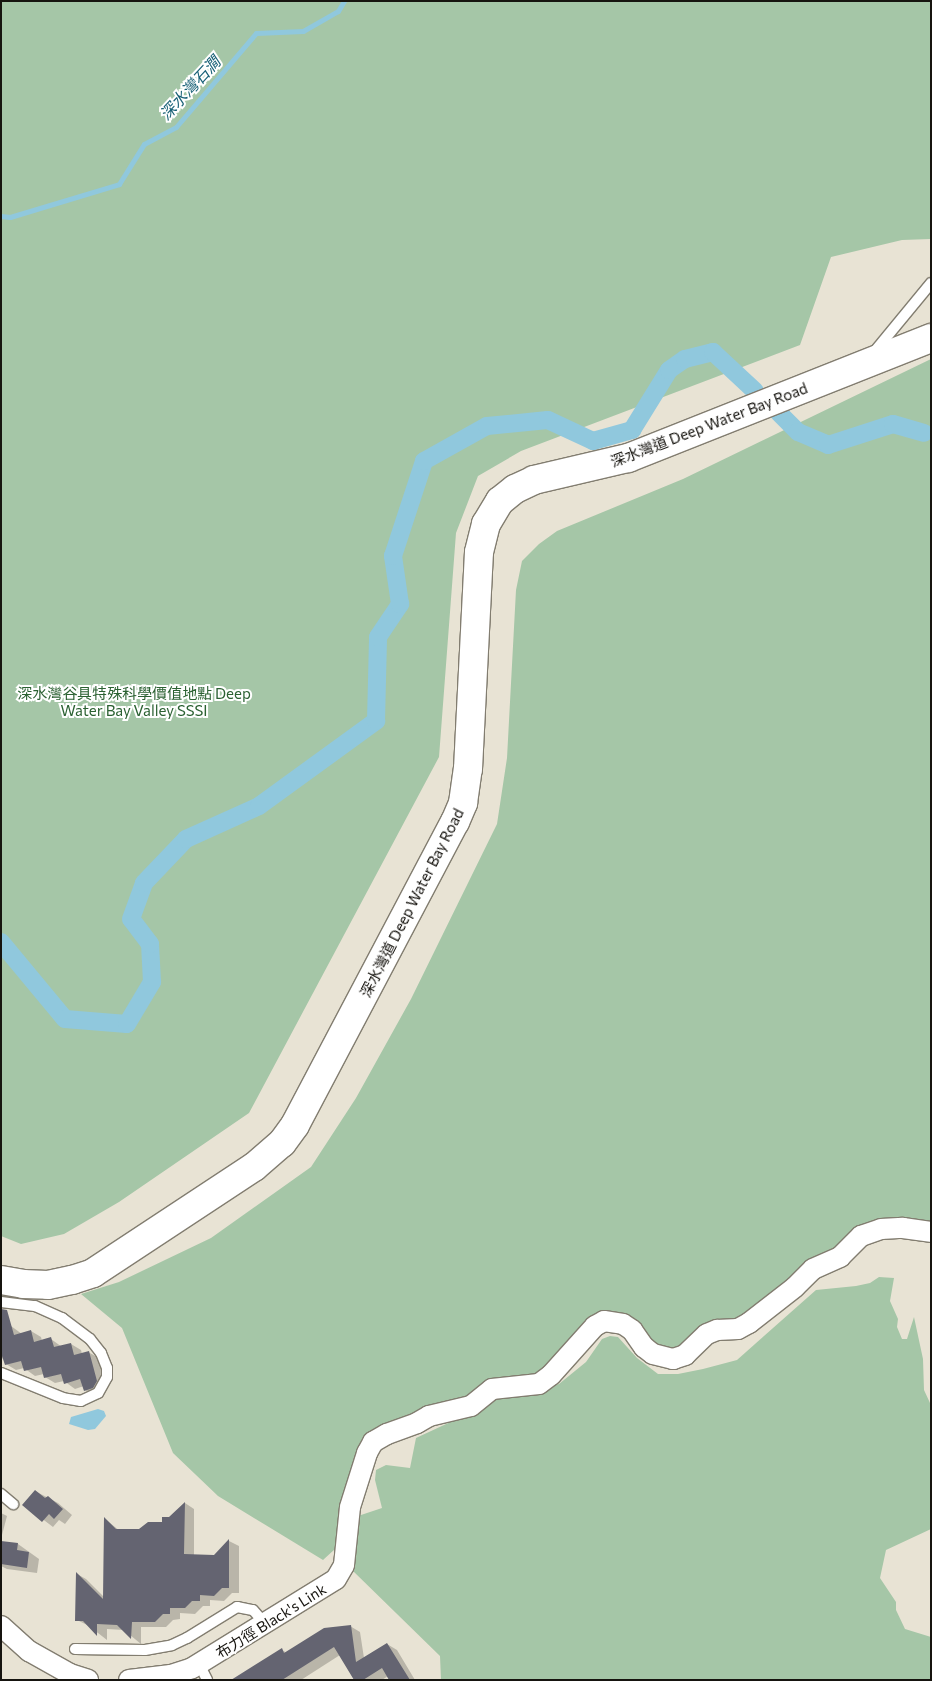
<!DOCTYPE html>
<meta charset="utf-8">
<style>
body{margin:0}
#map{position:relative;width:932px;height:1681px;overflow:hidden;background:#e8e3d4;font-family:Commissioner,"Noto Sans TC",sans-serif}
div>[style]{position:absolute}
.green>*{inset:0;background:#a5c6a7}
.water>*{inset:0;background:#90c8dd}
.shadow>*{inset:0;background:#0003}
.stream>*{height:5px;margin:-2.5px;padding:0 2.5px;transform-origin:2.5px;border-radius:2.5px;background:#90c8dd}
.canal>*{height:18px;margin:-9px;padding:0 9px;transform-origin:9px;border-radius:9px;background:#90c8dd}
.building>*{inset:0;background:#646471}
.roads{filter:drop-shadow(1px 0 #827d70) drop-shadow(-1px 0 #827d70) drop-shadow(0 1px #827d70) drop-shadow(0 -1px #827d70)}
.lane>*{height:10px;margin:-5px;padding:0 5px;transform-origin:5px;border-radius:5px;background:#fff}
.street>*{height:20px;margin:-10px;padding:0 10px;transform-origin:10px;border-radius:10px;background:#fff}
.secondary>*{height:28px;margin:-14px;padding:0 14px;transform-origin:14px;border-radius:14px;background:#fff}
span{translate:-50% -50%;white-space:nowrap;text-align:center;line-height:1.15;-webkit-text-stroke:4px #fff;paint-order:stroke}
.street-label{font-size:15px;color:#16140f}
.park-label{font-size:15px;color:#2b6132}
.water-label{font-size:16px;color:#196177;font-style:italic}
.frame{position:absolute;inset:0;border:2px solid #16140f;pointer-events:none}
</style>
<div id="map">
<div class="green">
<i style="clip-path:polygon(1px 1px,931px 1px,931px 239px,902px 240px,831px 257px,800px 345px,521px 451px,478px 476px,456px 533px,439px 757px,249px 1113px,119px 1202px,64px 1234px,21px 1244px,1px 1236px)"></i>
<i style="clip-path:polygon(931px 359px,931px 1228px,878px 1226px,747px 1321px,672px 1355px,613px 1317px,549px 1374px,387px 1430px,345px 1507px,335px 1549px,323px 1560px,218px 1496px,173px 1453px,122px 1328px,81px 1294px,119px 1282px,211px 1238px,311px 1167px,356px 1098px,411px 999px,497px 824px,507px 758px,516px 590px,522px 561px,539px 544px,557px 531px,683px 479px)"></i>
<i style="clip-path:polygon(879px 1277px,894px 1278px,890px 1301px,898px 1319px,897px 1327px,902px 1339px,907px 1339px,914px 1317px,923px 1359px,924px 1390px,930px 1403px,931px 1401px,931px 1529px,886px 1550px,880px 1578px,896px 1602px,896px 1610px,905px 1629px,931px 1637px,931px 1680px,441px 1680px,440px 1656px,353px 1571px,358px 1516px,382px 1508px,375px 1480px,376px 1470px,386px 1465px,410px 1468px,416px 1438px,472px 1412px,488px 1401px,511px 1394px,524px 1395px,559px 1384px,586px 1362px,602px 1339px,610px 1336px,618px 1337px,637px 1358px,658px 1374px,678px 1374px,703px 1369px,737px 1360px,816px 1290px,856px 1286px,870px 1283px)"></i>
</div>
<div class="water">
<i style="clip-path:polygon(98px 1409px,104px 1411px,106px 1416px,95px 1429px,88px 1430px,69px 1424px,71px 1417px)"></i>
</div>
<div class="shadow">
<i style="clip-path:polygon(1px 1322px,11px 1326px,22px 1334px,31px 1331px,41px 1337px,42px 1341px,51px 1339px,62px 1347px,71px 1344px,81px 1350px,82px 1354px,88px 1352px,99px 1358px,106px 1387px,95px 1396px,85px 1390px,84px 1386px,75px 1389px,64px 1381px,55px 1383px,45px 1377px,44px 1374px,35px 1376px,24px 1368px,16px 1370px,6px 1364px,4px 1358px,1px 1359px)"></i>
<i style="clip-path:polygon(35px 1491px,58px 1503px,72px 1515px,65px 1524px,59px 1520px,53px 1527px,24px 1505px)"></i>
<i style="clip-path:polygon(185px 1503px,194px 1509px,194px 1556px,214px 1556px,229px 1541px,239px 1546px,239px 1593px,232px 1593px,224px 1601px,210px 1600px,210px 1606px,203px 1606px,195px 1614px,180px 1613px,180px 1619px,173px 1620px,166px 1627px,141px 1627px,141px 1644px,124px 1630px,107px 1629px,107px 1640px,89px 1626px,77px 1620px,77px 1574px,86px 1579px,104px 1597px,105px 1519px,120px 1531px,140px 1531px,163px 1523px)"></i>
<i style="clip-path:polygon(1px 1513px,7px 1516px,2px 1535px,1px 1534px)"></i>
<i style="clip-path:polygon(1px 1542px,18px 1544px,39px 1559px,37px 1573px,7px 1569px,1px 1566px)"></i>
<i style="clip-path:polygon(350px 1626px,360px 1632px,364px 1658px,387px 1644px,397px 1650px,415px 1680px,391px 1680px,388px 1676px,382px 1680px,355px 1680px,340px 1655px,301px 1680px,250px 1680px,282px 1650px,287px 1653px)"></i>
</div>
<div class="stream">
<i style="left:1px;top:216px;width:9px;rotate:6deg"></i>
<i style="left:10px;top:217px;width:114px;rotate:-16.8deg"></i>
<i style="left:119px;top:184px;width:47px;rotate:-58deg"></i>
<i style="left:144px;top:144px;width:36px;rotate:-28deg"></i>
<i style="left:176px;top:127px;width:123px;rotate:-49.6deg"></i>
<i style="left:256px;top:33px;width:47px;rotate:-2.4deg"></i>
<i style="left:303px;top:31px;width:40px;rotate:-29.7deg"></i>
<i style="left:338px;top:11px;width:12px;rotate:-59deg"></i>
</div>
<div class="canal">
<i style="left:779px;top:413px;width:27px;rotate:45deg"></i>
<i style="left:798px;top:432px;width:33px;rotate:23deg"></i>
<i style="left:828px;top:445px;width:68px;rotate:-17.9deg"></i>
<i style="left:893px;top:424px;width:32px;rotate:16deg"></i>
<i style="left:1px;top:942px;width:100px;rotate:50.3deg"></i>
<i style="left:65px;top:1019px;width:62px;rotate:4.6deg"></i>
<i style="left:127px;top:1024px;width:49px;rotate:-59.2deg"></i>
<i style="left:152px;top:982px;width:38px;rotate:-93deg"></i>
<i style="left:150px;top:944px;width:31px;rotate:-127deg"></i>
<i style="left:131px;top:919px;width:38px;rotate:-70deg"></i>
<i style="left:144px;top:883px;width:61px;rotate:-46.3deg"></i>
<i style="left:186px;top:839px;width:80px;rotate:-24.3deg"></i>
<i style="left:259px;top:806px;width:145px;rotate:-36deg"></i>
<i style="left:376px;top:721px;width:84px;rotate:-88.6deg"></i>
<i style="left:378px;top:637px;width:40px;rotate:-56deg"></i>
<i style="left:400px;top:604px;width:49px;rotate:-98.3deg"></i>
<i style="left:393px;top:556px;width:100px;rotate:-71.9deg"></i>
<i style="left:424px;top:461px;width:72px;rotate:-29.1deg"></i>
<i style="left:487px;top:426px;width:61px;rotate:-5.6deg"></i>
<i style="left:548px;top:420px;width:50px;rotate:25deg"></i>
<i style="left:593px;top:441px;width:41px;rotate:-15.8deg"></i>
<i style="left:632px;top:430px;width:70px;rotate:-58.3deg"></i>
<i style="left:669px;top:370px;width:19px;rotate:-35deg"></i>
<i style="left:685px;top:359px;width:29px;rotate:-14deg"></i>
<i style="left:713px;top:352px;width:57px;rotate:42.9deg"></i>
</div>
<div class="building">
<i style="clip-path:polygon(1px 1309px,7px 1310px,14px 1335px,31px 1330px,34px 1342px,51px 1337px,54px 1347px,71px 1343px,74px 1355px,89px 1351px,97px 1381px,93px 1388px,84px 1391px,80px 1379px,64px 1384px,61px 1374px,44px 1378px,41px 1367px,24px 1371px,21px 1361px,5px 1365px,1px 1353px)"></i>
<i style="clip-path:polygon(35px 1490px,45px 1498px,48px 1496px,63px 1509px,54px 1519px,49px 1514px,42px 1522px,22px 1505px)"></i>
<i style="clip-path:polygon(185px 1502px,184px 1554px,214px 1555px,229px 1539px,229px 1588px,222px 1588px,214px 1596px,200px 1595px,200px 1601px,192px 1601px,185px 1608px,170px 1608px,170px 1614px,163px 1614px,155px 1622px,132px 1622px,131px 1639px,117px 1625px,97px 1624px,97px 1636px,83px 1621px,75px 1621px,76px 1572px,103px 1599px,104px 1517px,116px 1529px,139px 1529px,148px 1522px,162px 1522px,162px 1517px,169px 1517px)"></i>
<i style="clip-path:polygon(1px 1541px,18px 1543px,17px 1550px,29px 1552px,27px 1568px,1px 1564px)"></i>
<i style="clip-path:polygon(351px 1625px,356px 1662px,387px 1643px,410px 1680px,389px 1680px,382px 1668px,363px 1680px,354px 1680px,334px 1647px,282px 1680px,231px 1680px,282px 1648px,284px 1653px,324px 1628px)"></i>
</div>
<div class="roads">
<div class="lane">
<i style="left:875px;top:351px;width:88px;rotate:-50.5deg"></i>
<i style="left:1px;top:1302px;width:34px;rotate:7deg"></i>
<i style="left:35px;top:1306px;width:30px;rotate:24deg"></i>
<i style="left:62px;top:1318px;width:35px;rotate:37deg"></i>
<i style="left:90px;top:1339px;width:18px;rotate:52deg"></i>
<i style="left:101px;top:1353px;width:16px;rotate:68deg"></i>
<i style="left:107px;top:1368px;width:9px;rotate:90deg"></i>
<i style="left:107px;top:1377px;width:18px;rotate:119deg"></i>
<i style="left:98px;top:1393px;width:19px;rotate:155deg"></i>
<i style="left:81px;top:1401px;width:18px;rotate:-171deg"></i>
<i style="left:63px;top:1398px;width:67px;rotate:-158deg"></i>
<i style="left:1px;top:1494px;width:16px;rotate:40deg"></i>
<i style="left:75px;top:1649px;width:70px;rotate:0.8deg"></i>
<i style="left:145px;top:1650px;width:27px;rotate:-10deg"></i>
<i style="left:172px;top:1645px;width:17px;rotate:-25deg"></i>
<i style="left:187px;top:1638px;width:59px;rotate:-31.8deg"></i>
<i style="left:237px;top:1607px;width:16px;rotate:11deg"></i>
<i style="left:253px;top:1610px;width:18px;rotate:49deg"></i>
<i style="left:199px;top:1664px;width:18px;rotate:63deg"></i>
</div>
<div class="street">
<i style="left:1px;top:1626px;width:38px;rotate:42deg"></i>
<i style="left:29px;top:1651px;width:47px;rotate:29.3deg"></i>
<i style="left:70px;top:1674px;width:19px;rotate:18deg"></i>
<i style="left:129px;top:1680px;width:42px;rotate:-6.8deg"></i>
<i style="left:171px;top:1675px;width:22px;rotate:-18deg"></i>
<i style="left:192px;top:1668px;width:169px;rotate:-31.7deg"></i>
<i style="left:336px;top:1579px;width:16px;rotate:-60deg"></i>
<i style="left:344px;top:1565px;width:58px;rotate:-84.1deg"></i>
<i style="left:350px;top:1507px;width:57px;rotate:-72.5deg"></i>
<i style="left:367px;top:1453px;width:13px;rotate:-61deg"></i>
<i style="left:373px;top:1442px;width:16px;rotate:-30deg"></i>
<i style="left:387px;top:1434px;width:32px;rotate:-20deg"></i>
<i style="left:417px;top:1423px;width:14px;rotate:-30deg"></i>
<i style="left:429px;top:1416px;width:43px;rotate:-13.4deg"></i>
<i style="left:471px;top:1406px;width:27px;rotate:-39deg"></i>
<i style="left:492px;top:1389px;width:47px;rotate:-6.1deg"></i>
<i style="left:539px;top:1384px;width:15px;rotate:-37deg"></i>
<i style="left:551px;top:1375px;width:66px;rotate:-48.1deg"></i>
<i style="left:595px;top:1326px;width:10px;rotate:-29deg"></i>
<i style="left:604px;top:1321px;width:19px;rotate:9deg"></i>
<i style="left:623px;top:1324px;width:11px;rotate:34deg"></i>
<i style="left:632px;top:1330px;width:21px;rotate:55deg"></i>
<i style="left:644px;top:1347px;width:11px;rotate:38deg"></i>
<i style="left:653px;top:1354px;width:21px;rotate:14deg"></i>
<i style="left:673px;top:1359px;width:13px;rotate:-18deg"></i>
<i style="left:685px;top:1355px;width:30px;rotate:-44deg"></i>
<i style="left:707px;top:1334px;width:11px;rotate:-22deg"></i>
<i style="left:717px;top:1330px;width:21px;rotate:-3deg"></i>
<i style="left:738px;top:1329px;width:13px;rotate:-29deg"></i>
<i style="left:749px;top:1323px;width:58px;rotate:-38deg"></i>
<i style="left:795px;top:1287px;width:25px;rotate:-45deg"></i>
<i style="left:813px;top:1269px;width:30px;rotate:-24deg"></i>
<i style="left:840px;top:1257px;width:30px;rotate:-45deg"></i>
<i style="left:861px;top:1236px;width:21px;rotate:-19deg"></i>
<i style="left:881px;top:1229px;width:22px;rotate:-3deg"></i>
<i style="left:903px;top:1228px;width:28px;rotate:8deg"></i>
</div>
<div class="secondary">
<i style="left:1px;top:1280px;width:22px;rotate:10deg"></i>
<i style="left:23px;top:1284px;width:25px;rotate:2deg"></i>
<i style="left:48px;top:1285px;width:25px;rotate:-12deg"></i>
<i style="left:72px;top:1280px;width:22px;rotate:-18deg"></i>
<i style="left:93px;top:1273px;width:193px;rotate:-33.4deg"></i>
<i style="left:254px;top:1167px;width:37px;rotate:-41deg"></i>
<i style="left:282px;top:1143px;width:22px;rotate:-54deg"></i>
<i style="left:295px;top:1125px;width:343px;rotate:-62.2deg"></i>
<i style="left:455px;top:822px;width:21px;rotate:-67deg"></i>
<i style="left:463px;top:803px;width:34px;rotate:-82deg"></i>
<i style="left:468px;top:769px;width:217px;rotate:-87.1deg"></i>
<i style="left:479px;top:552px;width:29px;rotate:-76deg"></i>
<i style="left:486px;top:524px;width:27px;rotate:-59deg"></i>
<i style="left:500px;top:501px;width:19px;rotate:-39deg"></i>
<i style="left:515px;top:489px;width:21px;rotate:-25deg"></i>
<i style="left:534px;top:480px;width:97px;rotate:-13.2deg"></i>
<i style="left:628px;top:458px;width:326px;rotate:-21.6deg"></i>
</div>
</div>
<div class="street-label">
<span style="left:709px;top:425px;rotate:-21deg">深水灣道 Deep Water Bay Road</span>
<span style="left:412px;top:903px;rotate:-63deg">深水灣道 Deep Water Bay Road</span>
<span style="left:271px;top:1621px;rotate:-32deg">布力徑 Black's Link</span>
</div>
<div class="park-label">
<span style="left:134px;top:702px">深水灣谷具特殊科學價值地點 Deep<br>Water Bay Valley SSSI</span>
</div>
<div class="water-label">
<span style="left:190px;top:88px;rotate:-47deg">深水灣石澗</span>
</div>
<div class="frame"></div>
</div>
